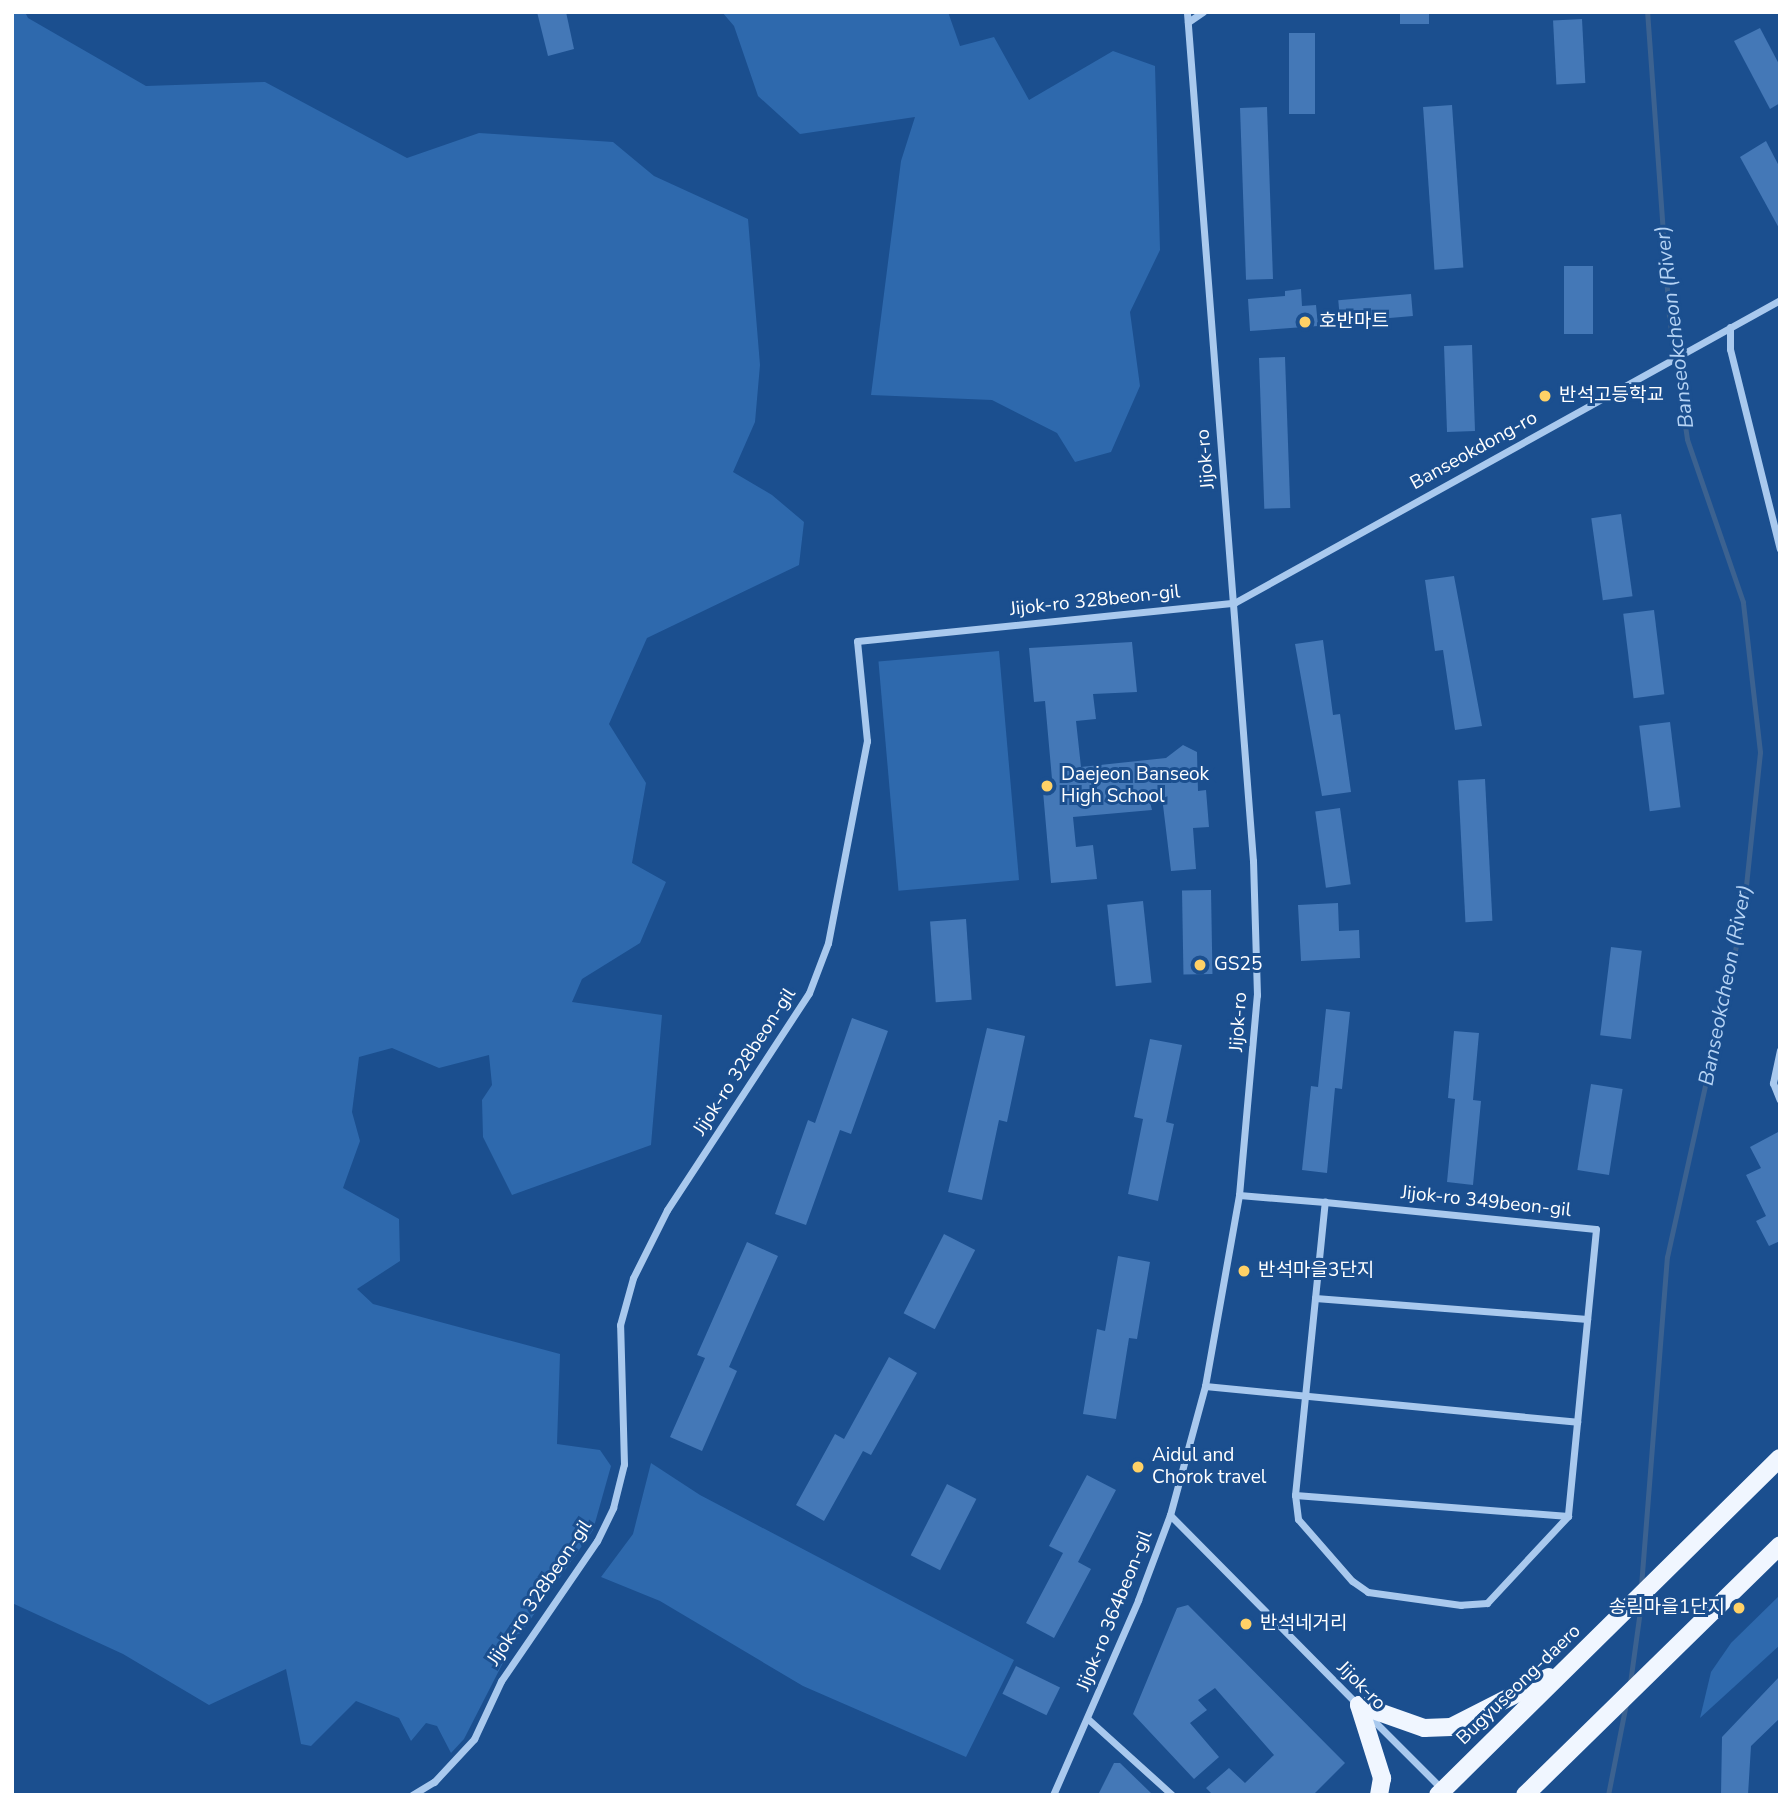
<!DOCTYPE html>
<meta charset="utf-8">
<style>
body{margin:0}
#map{position:relative;width:1792px;height:1807px;overflow:hidden;background:#1b4f8f;font-family:"Nunito Sans","Noto Sans KR",sans-serif}
div>[style]{position:absolute}
.green>*{inset:0;background:#2e69ad;transform-origin:0 0}
.stream>*{height:5px;margin:-2.5px;padding:0 2.5px;transform-origin:2.5px;border-radius:2.5px;background:#3c6290}
.building>*{inset:0;background:#4478b7;transform-origin:0 0}
.minor>*{height:7px;margin:-3.5px;padding:0 3.5px;transform-origin:3.5px;border-radius:3.5px;background:#a9c9ee}
.primary>*{height:18px;margin:-9px;padding:0 9px;transform-origin:9px;border-radius:9px;background:#f0f6ff}
.dots>*{width:19px;height:19px;translate:-50% -50%;box-sizing:border-box;border:4px solid #1b4f8f;border-radius:50%}
span{translate:-50% -50%;white-space:nowrap;text-align:center;line-height:1.15;-webkit-text-stroke:6px #1b4f8f;paint-order:stroke}
.poi-label{font-size:19px;color:#fff}
.left{translate:0 -50%;text-align:left}
.right{translate:-100% -50%;text-align:right}
.street-label{font-size:19px;color:#fff}
.water-label{font-size:21px;color:#b5d3f5;font-style:italic}
.frame{position:absolute;inset:0;border:14px solid #fff;pointer-events:none}
</style>
<div id="map">
<div class="green">
<i style="clip-path:polygon(12px 12px,25px 12px,28px 18px,146px 86px,265px 82px,407px 158px,479px 133px,613px 142px,654px 176px,748px 219px,760px 365px,755px 422px,733px 472px,772px 495px,804px 522px,799px 565px,647px 638px,609px 724px,646px 783px,632px 863px,666px 882px,640px 943px,582px 979px,572px 1002px,662px 1015px,651px 1145px,512px 1195px,483px 1137px,482px 1100px,492px 1085px,489px 1055px,439px 1068px,392px 1048px,359px 1057px,352px 1112px,360px 1141px,343px 1188px,399px 1219px,400px 1261px,357px 1289px,373px 1304px,560px 1354px,557px 1444px,600px 1450px,611px 1466px,593px 1530px,511px 1647px,464px 1739px,451px 1753px,437px 1726px,426px 1723px,411px 1741px,399px 1718px,356px 1701px,311px 1746px,301px 1744px,286px 1669px,209px 1705px,123px 1654px,12px 1603px)"></i>
<i style="clip-path:polygon(722px 12px,948px 12px,960px 46px,994px 37px,1029px 100px,1113px 51px,1155px 66px,1160px 250px,1130px 312px,1140px 386px,1111px 452px,1075px 462px,1057px 433px,992px 400px,871px 395px,901px 161px,915px 117px,800px 134px,758px 96px,734px 26px)"></i>
<i style="left:999px;top:651px;width:230px;height:121px;rotate:85deg"></i>
<i style="clip-path:polygon(651px 1463px,700px 1495px,1014px 1660px,966px 1757px,803px 1686px,660px 1601px,601px 1577px,633px 1534px)"></i>
<i style="clip-path:polygon(1780px 1595px,1780px 1645px,1700px 1718px,1711px 1672px,1731px 1643px)"></i>
</div>
<div class="stream">
<i style="left:1641px;top:1586px;width:330px;rotate:-85.5deg"></i>
<i style="left:1667px;top:1257px;width:351px;rotate:-77.5deg"></i>
<i style="left:1743px;top:914px;width:163px;rotate:-84deg"></i>
<i style="left:1760px;top:752px;width:151px;rotate:-96.5deg"></i>
<i style="left:1743px;top:602px;width:172px;rotate:-109deg"></i>
<i style="left:1687px;top:439px;width:123px;rotate:-98.4deg"></i>
<i style="left:1669px;top:317px;width:306px;rotate:-94.1deg"></i>
<i style="left:1630px;top:1683px;width:81px;rotate:-82.2deg"></i>
<i style="left:1608px;top:1795px;width:94px;rotate:-78.9deg"></i>
</div>
<div class="building">
<i style="clip-path:polygon(537px 12px,566px 12px,574px 49px,548px 56px)"></i>
<i style="left:1400px;top:12px;width:29px;height:12px"></i>
<i style="left:1582px;top:19px;width:64px;height:29px;rotate:87deg"></i>
<i style="clip-path:polygon(1760px 28px,1780px 66px,1780px 103px,1770px 109px,1734px 41px)"></i>
<i style="left:1289px;top:33px;width:26px;height:81px"></i>
<i style="left:1452px;top:105px;width:163px;height:29px;rotate:86deg"></i>
<i style="left:1267px;top:107px;width:172px;height:27px;rotate:88deg"></i>
<i style="clip-path:polygon(1766px 141px,1780px 168px,1780px 230px,1740px 157px)"></i>
<i style="left:1564px;top:266px;width:29px;height:68px"></i>
<i style="clip-path:polygon(1301px 289px,1302px 306px,1316px 305px,1318px 326px,1250px 331px,1248px 299px,1285px 296px,1285px 291px)"></i>
<i style="left:1411px;top:294px;width:22px;height:73px;rotate:85deg"></i>
<i style="left:1472px;top:345px;width:86px;height:28px;rotate:88deg"></i>
<i style="left:1285px;top:357px;width:151px;height:26px;rotate:88deg"></i>
<i style="left:1621px;top:514px;width:83px;height:30px;rotate:82deg"></i>
<i style="clip-path:polygon(1454px 576px,1482px 726px,1455px 730px,1443px 650px,1435px 651px,1425px 580px)"></i>
<i style="left:1654px;top:610px;width:85px;height:31px;rotate:83deg"></i>
<i style="clip-path:polygon(1323px 640px,1333px 715px,1340px 714px,1351px 792px,1322px 796px,1295px 644px)"></i>
<i style="clip-path:polygon(1132px 642px,1137px 692px,1093px 694px,1096px 719px,1076px 721px,1081px 767px,1166px 758px,1183px 745px,1197px 752px,1198px 791px,1206px 790px,1209px 827px,1193px 828px,1196px 869px,1171px 871px,1162px 797px,1149px 798px,1152px 810px,1073px 817px,1076px 847px,1093px 845px,1097px 879px,1051px 883px,1042px 780px,1052px 779px,1045px 701px,1034px 702px,1029px 648px)"></i>
<i style="left:1670px;top:722px;width:86px;height:31px;rotate:83deg"></i>
<i style="left:1485px;top:779px;width:142px;height:27px;rotate:87deg"></i>
<i style="left:1340px;top:808px;width:77px;height:25px;rotate:82deg"></i>
<i style="left:1211px;top:890px;width:84px;height:29px;rotate:89deg"></i>
<i style="left:1143px;top:901px;width:82px;height:36px;rotate:84deg"></i>
<i style="clip-path:polygon(1338px 903px,1339px 931px,1359px 930px,1360px 958px,1301px 961px,1298px 905px)"></i>
<i style="left:966px;top:919px;width:81px;height:36px;rotate:86deg"></i>
<i style="left:1611px;top:947px;width:31px;height:89px;rotate:7deg"></i>
<i style="clip-path:polygon(1326px 1009px,1350px 1012px,1342px 1089px,1335px 1088px,1327px 1173px,1302px 1170px,1311px 1086px,1318px 1087px)"></i>
<i style="clip-path:polygon(852px 1018px,888px 1031px,851px 1134px,840px 1130px,806px 1225px,775px 1214px,808px 1120px,815px 1123px)"></i>
<i style="clip-path:polygon(987px 1028px,1025px 1036px,1007px 1122px,999px 1120px,982px 1200px,948px 1192px)"></i>
<i style="clip-path:polygon(1454px 1031px,1479px 1033px,1473px 1100px,1481px 1101px,1473px 1185px,1447px 1182px,1455px 1099px,1448px 1098px)"></i>
<i style="clip-path:polygon(1150px 1039px,1182px 1045px,1166px 1122px,1174px 1124px,1158px 1201px,1128px 1194px,1143px 1119px,1134px 1117px)"></i>
<i style="left:1591px;top:1084px;width:32px;height:87px;rotate:9deg"></i>
<i style="clip-path:polygon(1780px 1131px,1780px 1241px,1769px 1246px,1756px 1221px,1766px 1216px,1746px 1175px,1761px 1168px,1750px 1147px)"></i>
<i style="left:944px;top:1234px;width:35px;height:89px;rotate:27deg"></i>
<i style="clip-path:polygon(747px 1242px,778px 1256px,729px 1367px,737px 1371px,702px 1451px,670px 1437px,705px 1358px,697px 1355px)"></i>
<i style="clip-path:polygon(1118px 1256px,1150px 1262px,1137px 1339px,1129px 1338px,1116px 1419px,1083px 1414px,1097px 1329px,1105px 1331px)"></i>
<i style="clip-path:polygon(889px 1357px,917px 1373px,871px 1455px,863px 1451px,824px 1521px,796px 1505px,835px 1434px,844px 1439px)"></i>
<i style="clip-path:polygon(1087px 1475px,1116px 1490px,1078px 1562px,1091px 1569px,1054px 1638px,1026px 1623px,1063px 1553px,1049px 1546px)"></i>
<i style="left:947px;top:1484px;width:33px;height:80px;rotate:27deg"></i>
<i style="clip-path:polygon(1188px 1605px,1345px 1763px,1313px 1795px,1213px 1795px,1206px 1788px,1229px 1768px,1245px 1783px,1274px 1755px,1215px 1688px,1198px 1700px,1207px 1710px,1190px 1723px,1219px 1757px,1194px 1779px,1133px 1714px,1177px 1608px)"></i>
<i style="left:1016px;top:1666px;width:49px;height:31px;rotate:26deg"></i>
<i style="clip-path:polygon(1780px 1676px,1780px 1718px,1751px 1746px,1748px 1795px,1721px 1795px,1722px 1737px)"></i>
<i style="clip-path:polygon(1114px 1763px,1120px 1763px,1153px 1795px,1098px 1795px)"></i>
</div>
<div class="minor">
<i style="left:1188px;top:22px;width:18px;rotate:-34deg"></i>
<i style="left:1730px;top:327px;width:22px;rotate:90deg"></i>
<i style="left:1730px;top:349px;width:206px;rotate:76deg"></i>
<i style="left:1780px;top:1050px;width:34px;rotate:102deg"></i>
<i style="left:1773px;top:1083px;width:18px;rotate:68deg"></i>
<i style="left:1239px;top:1195px;width:86px;rotate:4.7deg"></i>
<i style="left:1325px;top:1202px;width:272px;rotate:5.7deg"></i>
<i style="left:1596px;top:1229px;width:288px;rotate:95.6deg"></i>
<i style="left:1568px;top:1516px;width:119px;rotate:133deg"></i>
<i style="left:1487px;top:1603px;width:26px;rotate:176deg"></i>
<i style="left:1461px;top:1605px;width:94px;rotate:-172deg"></i>
<i style="left:1368px;top:1592px;width:19px;rotate:-145deg"></i>
<i style="left:1352px;top:1581px;width:82px;rotate:-131.1deg"></i>
<i style="left:1298px;top:1519px;width:24px;rotate:-97deg"></i>
<i style="left:1295px;top:1495px;width:295px;rotate:-84.2deg"></i>
<i style="left:1315px;top:1298px;width:273px;rotate:4.4deg"></i>
<i style="left:1205px;top:1386px;width:374px;rotate:5.5deg"></i>
<i style="left:1295px;top:1495px;width:274px;rotate:4.4deg"></i>
<i style="left:1170px;top:1515px;width:269px;rotate:45.3deg"></i>
<i style="left:1367px;top:1714px;width:107px;rotate:45deg"></i>
<i style="left:1088px;top:1719px;width:113px;rotate:42.1deg"></i>
<i style="left:412px;top:1795px;width:26px;rotate:-31deg"></i>
<i style="left:434px;top:1782px;width:59px;rotate:-47.1deg"></i>
<i style="left:474px;top:1739px;width:64px;rotate:-65deg"></i>
<i style="left:501px;top:1681px;width:170px;rotate:-55.6deg"></i>
<i style="left:597px;top:1541px;width:37px;rotate:-64deg"></i>
<i style="left:613px;top:1508px;width:45px;rotate:-76deg"></i>
<i style="left:624px;top:1464px;width:139px;rotate:-91.6deg"></i>
<i style="left:620px;top:1325px;width:49px;rotate:-74.5deg"></i>
<i style="left:633px;top:1278px;width:76px;rotate:-63.4deg"></i>
<i style="left:667px;top:1210px;width:259px;rotate:-56.8deg"></i>
<i style="left:809px;top:993px;width:53px;rotate:-69.2deg"></i>
<i style="left:828px;top:943px;width:206px;rotate:-79.1deg"></i>
<i style="left:867px;top:741px;width:100px;rotate:-95.7deg"></i>
<i style="left:857px;top:641px;width:379px;rotate:-5.8deg"></i>
<i style="left:1234px;top:603px;width:624px;rotate:-29.03deg"></i>
<i style="left:1053px;top:1795px;width:213px;rotate:-66.4deg"></i>
<i style="left:1138px;top:1600px;width:91px;rotate:-69.4deg"></i>
<i style="left:1170px;top:1515px;width:134px;rotate:-74.8deg"></i>
<i style="left:1205px;top:1386px;width:194px;rotate:-79.9deg"></i>
<i style="left:1239px;top:1195px;width:201px;rotate:-84.9deg"></i>
<i style="left:1257px;top:995px;width:134px;rotate:-91.7deg"></i>
<i style="left:1253px;top:861px;width:852px;rotate:-94.45deg"></i>
</div>
<div class="primary">
<i style="left:1359px;top:1705px;width:69px;rotate:19.5deg"></i>
<i style="left:1424px;top:1728px;width:27px;rotate:-2deg"></i>
<i style="left:1451px;top:1727px;width:110px;rotate:-27deg"></i>
<i style="left:1359px;top:1705px;width:77px;rotate:72.5deg"></i>
<i style="left:1382px;top:1778px;width:17px;rotate:100deg"></i>
<i style="left:1438px;top:1795px;width:480px;rotate:-44.6deg"></i>
<i style="left:1525px;top:1795px;width:357px;rotate:-44.4deg"></i>
</div>
<div class="dots">
<i style="left:1305px;top:322px;background:#ffd166"></i>
<i style="left:1545px;top:396px;background:#ffd166"></i>
<i style="left:1047px;top:786px;background:#ffd166"></i>
<i style="left:1200px;top:965px;background:#ffd166"></i>
<i style="left:1244px;top:1271px;background:#ffd166"></i>
<i style="left:1138px;top:1467px;background:#ffd166"></i>
<i style="left:1739px;top:1608px;background:#ffd166"></i>
<i style="left:1246px;top:1624px;background:#ffd166"></i>
</div>
<div class="poi-label">
<span class="left" style="left:1319px;top:322px">호반마트</span>
<span class="left" style="left:1559px;top:396px">반석고등학교</span>
<span class="left" style="left:1061px;top:786px">Daejeon Banseok<br>High School</span>
<span class="left" style="left:1214px;top:965px">GS25</span>
<span class="left" style="left:1258px;top:1271px">반석마을3단지</span>
<span class="left" style="left:1152px;top:1467px">Aidul and<br>Chorok travel</span>
<span class="right" style="left:1725px;top:1608px">송림마을1단지</span>
<span class="left" style="left:1260px;top:1624px">반석네거리</span>
</div>
<div class="street-label">
<span style="left:1474px;top:451px;rotate:-29deg">Banseokdong-ro</span>
<span style="left:1206px;top:459px;rotate:-95deg">Jijok-ro</span>
<span style="left:1095px;top:601px;rotate:-6deg">Jijok-ro 328beon-gil</span>
<span style="left:1239px;top:1022px;rotate:-86deg">Jijok-ro</span>
<span style="left:745px;top:1062px;rotate:-57deg">Jijok-ro 328beon-gil</span>
<span style="left:1486px;top:1202px;rotate:6deg">Jijok-ro 349beon-gil</span>
<span style="left:540px;top:1593px;rotate:-56deg">Jijok-ro 328beon-gil</span>
<span style="left:1115px;top:1611px;rotate:-68deg">Jijok-ro 364beon-gil</span>
<span style="left:1519px;top:1685px;rotate:-44deg">Bugyuseong-daero</span>
<span style="left:1361px;top:1686px;rotate:45deg">Jijok-ro</span>
</div>
<div class="water-label">
<span style="left:1674px;top:327px;rotate:-97deg">Banseokcheon (River)</span>
<span style="left:1725px;top:985px;rotate:-79deg">Banseokcheon (River)</span>
</div>
<div class="frame"></div>
</div>
